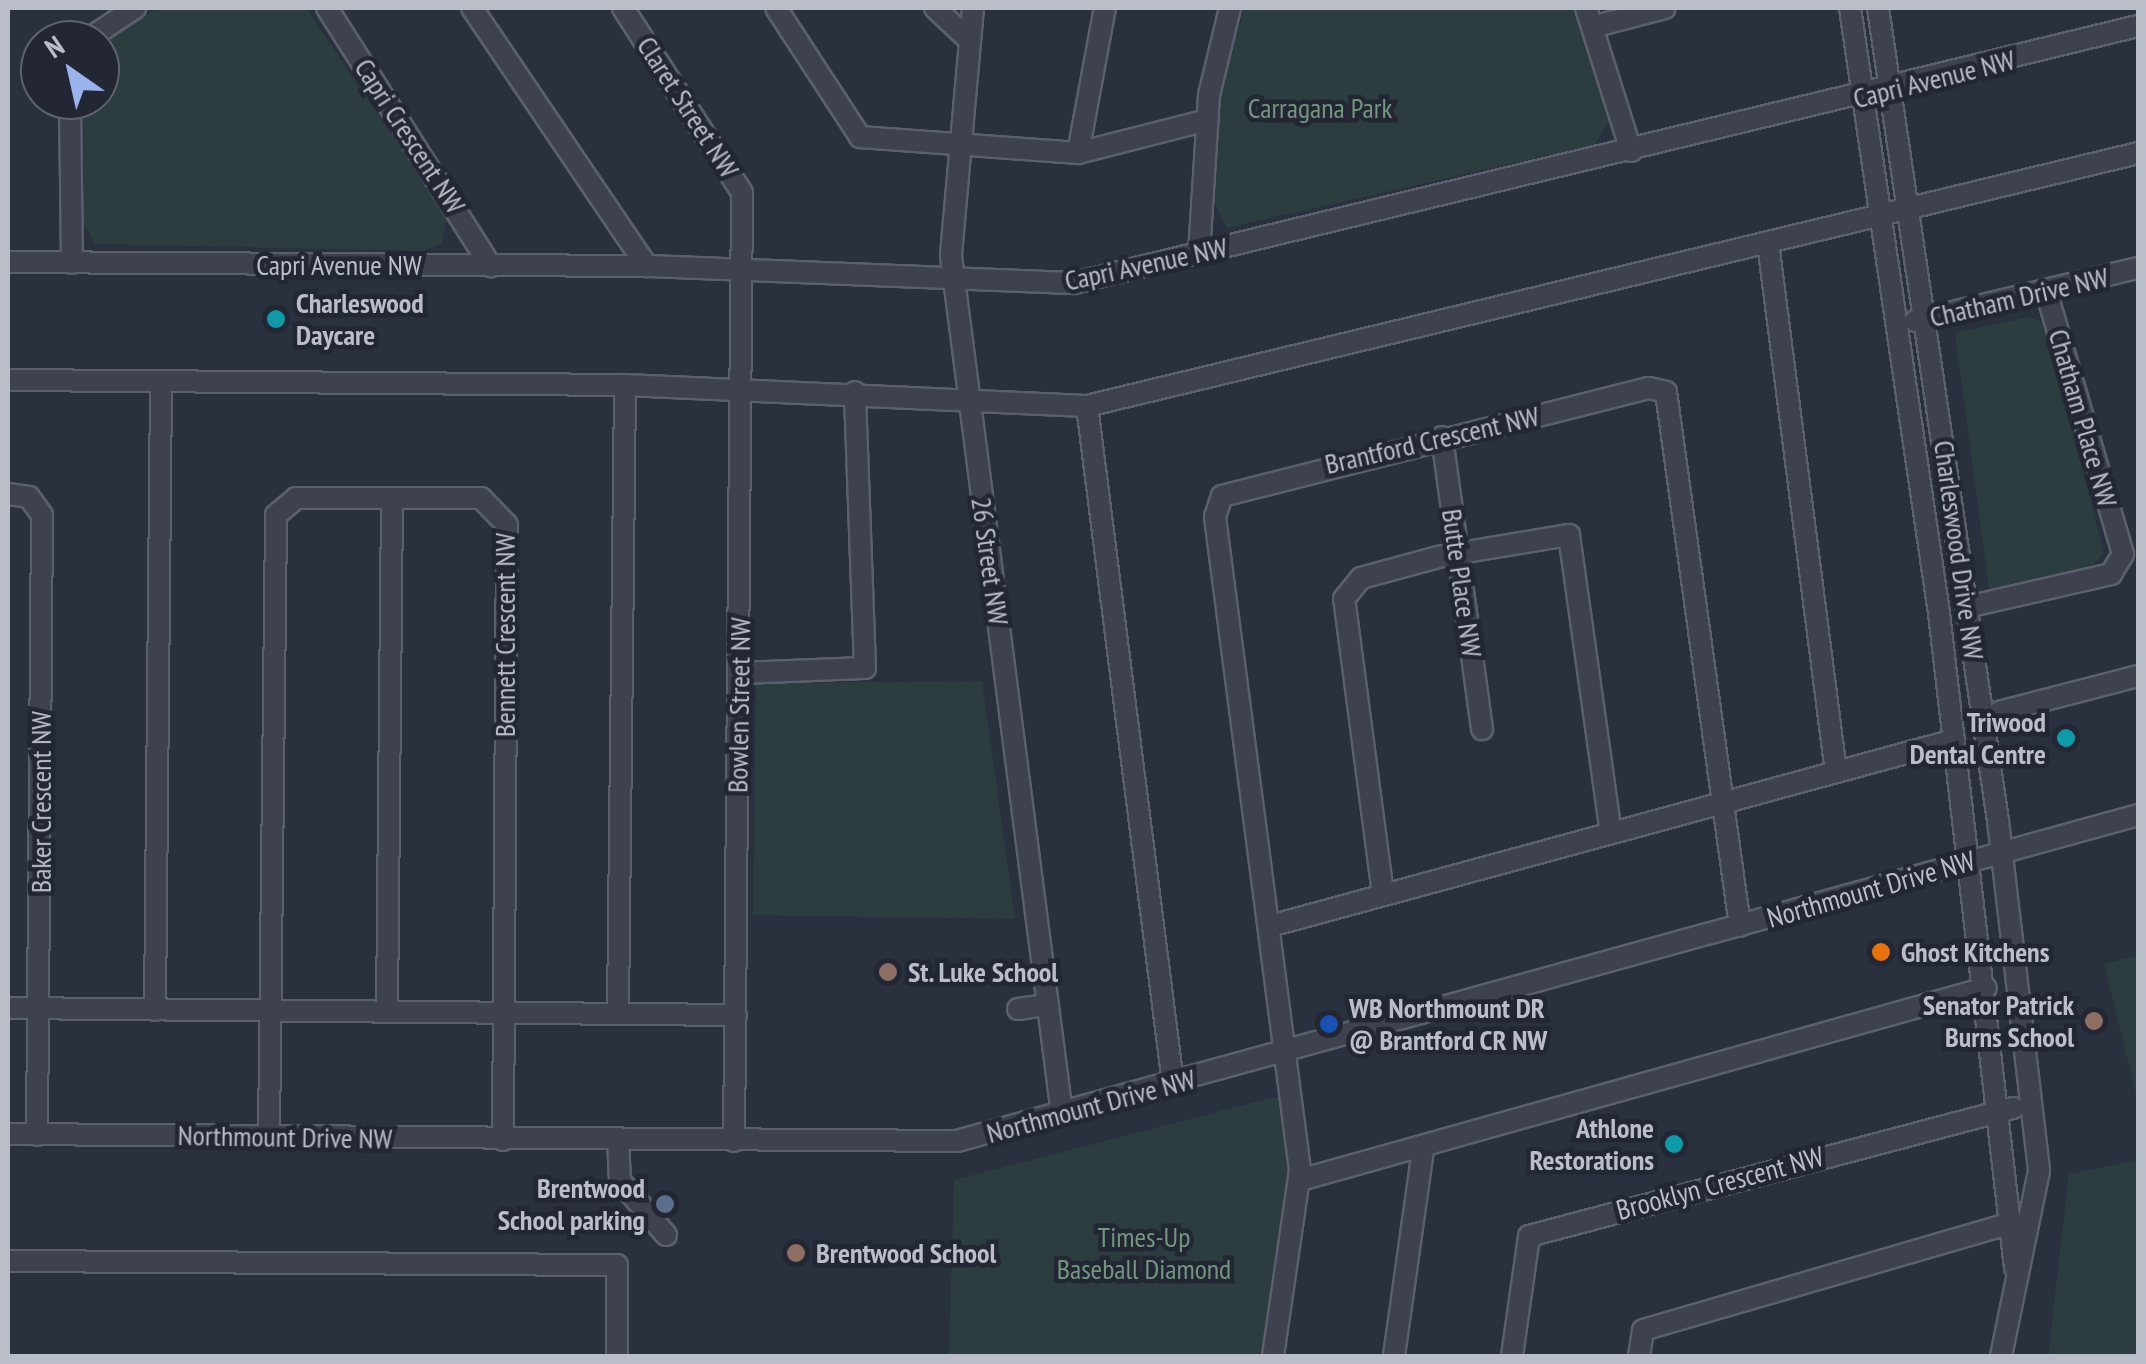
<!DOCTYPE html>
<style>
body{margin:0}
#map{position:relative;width:2146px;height:1364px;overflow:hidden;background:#29303e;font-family:"PT Sans Narrow",sans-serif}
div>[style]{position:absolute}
.green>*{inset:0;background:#2c3d40}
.roads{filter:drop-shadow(2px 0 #5b606c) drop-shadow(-2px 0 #5b606c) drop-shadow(0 2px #5b606c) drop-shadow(0 -2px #5b606c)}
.minor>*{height:20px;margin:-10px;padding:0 10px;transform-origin:10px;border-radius:10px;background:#3d424e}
.dots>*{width:28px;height:28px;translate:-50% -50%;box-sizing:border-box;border:5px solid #222733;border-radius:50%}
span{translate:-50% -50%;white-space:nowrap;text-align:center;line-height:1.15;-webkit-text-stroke:9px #222733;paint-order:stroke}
.street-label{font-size:28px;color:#b9bec9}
.park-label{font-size:28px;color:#73967f}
.poi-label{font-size:28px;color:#b9bec9;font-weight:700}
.left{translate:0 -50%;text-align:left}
.right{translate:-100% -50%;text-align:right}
.frame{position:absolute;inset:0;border:10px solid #b9bec9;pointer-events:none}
.north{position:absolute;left:20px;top:20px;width:100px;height:100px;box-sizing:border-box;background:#222733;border:2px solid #5e636f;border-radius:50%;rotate:326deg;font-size:28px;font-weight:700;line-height:40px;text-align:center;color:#b9bec9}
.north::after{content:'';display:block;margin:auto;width:35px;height:45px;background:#9bb3ec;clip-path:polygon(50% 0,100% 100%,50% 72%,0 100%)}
</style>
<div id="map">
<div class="green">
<i style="clip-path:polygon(157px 8px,306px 8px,447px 216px,442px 243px,424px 251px,95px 244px,83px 221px,84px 100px,100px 100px,100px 46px)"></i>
<i style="clip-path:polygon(1244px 8px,1573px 8px,1610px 121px,1594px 145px,1227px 228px,1212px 198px,1219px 102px)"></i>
<i style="clip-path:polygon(2029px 317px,2044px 322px,2104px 553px,2089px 569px,1989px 589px,1955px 333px)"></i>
<i style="clip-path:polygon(982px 681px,1015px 919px,753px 915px,756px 683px)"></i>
<i style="clip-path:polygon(2138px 955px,2138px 1102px,2104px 964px)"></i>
<i style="clip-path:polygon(1279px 1096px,1290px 1175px,1262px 1356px,949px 1356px,954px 1180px)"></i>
<i style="clip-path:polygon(2138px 1160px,2138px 1356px,2048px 1356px,2069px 1174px)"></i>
</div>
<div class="roads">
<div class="minor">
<i style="left:327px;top:8px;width:306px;rotate:57.6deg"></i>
<i style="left:472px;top:8px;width:312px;rotate:55.9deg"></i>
<i style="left:623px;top:8px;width:220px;rotate:57.2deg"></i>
<i style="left:742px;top:193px;width:948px;rotate:90.48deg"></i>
<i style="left:776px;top:8px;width:154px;rotate:56.9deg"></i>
<i style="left:860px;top:137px;width:219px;rotate:4.2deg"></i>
<i style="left:1078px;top:153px;width:133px;rotate:-14.3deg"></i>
<i style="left:935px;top:8px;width:42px;rotate:43.1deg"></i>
<i style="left:973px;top:8px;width:249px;rotate:95.1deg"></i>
<i style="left:951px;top:256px;width:865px;rotate:82.63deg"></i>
<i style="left:1586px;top:8px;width:150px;rotate:72.5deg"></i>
<i style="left:1850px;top:8px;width:612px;rotate:81.63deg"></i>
<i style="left:1939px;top:613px;width:659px;rotate:83.38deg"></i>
<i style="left:1878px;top:8px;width:822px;rotate:81.6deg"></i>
<i style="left:1998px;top:821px;width:352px;rotate:83.3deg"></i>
<i style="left:2039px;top:1171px;width:189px;rotate:101.6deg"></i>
<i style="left:1596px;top:26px;width:71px;rotate:-14.6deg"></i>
<i style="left:87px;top:40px;width:58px;rotate:-33.7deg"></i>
<i style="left:70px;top:100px;width:163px;rotate:89.3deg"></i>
<i style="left:1078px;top:153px;width:147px;rotate:-79.5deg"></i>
<i style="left:1768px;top:243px;width:533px;rotate:82.68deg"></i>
<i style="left:1199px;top:254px;width:159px;rotate:-86.4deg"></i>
<i style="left:1209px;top:95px;width:89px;rotate:-76.4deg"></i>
<i style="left:8px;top:262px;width:639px;rotate:0.36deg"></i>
<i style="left:647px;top:266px;width:427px;rotate:2.3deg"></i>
<i style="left:1074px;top:283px;width:1095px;rotate:-13.58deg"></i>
<i style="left:1915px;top:321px;width:229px;rotate:-13.4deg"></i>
<i style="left:8px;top:380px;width:617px;rotate:0.46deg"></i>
<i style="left:1087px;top:406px;width:682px;rotate:82.76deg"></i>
<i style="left:1442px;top:437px;width:295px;rotate:82.2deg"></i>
<i style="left:8px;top:494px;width:21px;rotate:8deg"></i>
<i style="left:29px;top:497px;width:22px;rotate:54deg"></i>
<i style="left:42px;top:515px;width:620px;rotate:90.46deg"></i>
<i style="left:1967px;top:607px;width:148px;rotate:-12.9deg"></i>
<i style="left:2111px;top:574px;width:23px;rotate:-59deg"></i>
<i style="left:2123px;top:554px;width:274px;rotate:-106.3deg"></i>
<i style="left:739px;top:673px;width:126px;rotate:-2.3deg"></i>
<i style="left:865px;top:668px;width:276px;rotate:-92.1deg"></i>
<i style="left:1999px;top:712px;width:144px;rotate:-14.5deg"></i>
<i style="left:1383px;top:894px;width:298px;rotate:-97.5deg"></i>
<i style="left:1344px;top:599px;width:27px;rotate:-51deg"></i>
<i style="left:1361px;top:578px;width:84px;rotate:-15.2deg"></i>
<i style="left:1442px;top:556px;width:129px;rotate:-9.4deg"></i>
<i style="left:1569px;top:535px;width:300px;rotate:82deg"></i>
<i style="left:1270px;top:926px;width:709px;rotate:-15.21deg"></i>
<i style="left:8px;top:1008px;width:728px;rotate:0.55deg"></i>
<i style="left:1018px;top:1009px;width:29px;rotate:-8deg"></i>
<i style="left:155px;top:1010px;width:629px;rotate:-89.45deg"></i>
<i style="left:387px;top:1011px;width:513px;rotate:-89.44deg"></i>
<i style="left:618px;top:1012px;width:627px;rotate:-89.36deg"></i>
<i style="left:625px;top:385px;width:462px;rotate:2.6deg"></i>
<i style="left:1087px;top:406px;width:1081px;rotate:-13.53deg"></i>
<i style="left:8px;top:1134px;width:949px;rotate:0.42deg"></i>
<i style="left:957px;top:1141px;width:1225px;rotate:-15.43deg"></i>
<i style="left:269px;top:1136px;width:621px;rotate:-89.35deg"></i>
<i style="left:276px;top:515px;width:26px;rotate:-40deg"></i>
<i style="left:296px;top:498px;width:185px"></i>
<i style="left:481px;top:498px;width:37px;rotate:46deg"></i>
<i style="left:507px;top:525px;width:615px;rotate:90.37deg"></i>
<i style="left:618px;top:1140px;width:41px;rotate:87.2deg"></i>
<i style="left:620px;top:1181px;width:71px;rotate:49.6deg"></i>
<i style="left:1300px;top:1180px;width:712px;rotate:-15.64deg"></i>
<i style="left:8px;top:1261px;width:609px;rotate:0.38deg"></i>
<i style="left:617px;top:1265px;width:91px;rotate:90deg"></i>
<i style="left:1273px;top:1356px;width:188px;rotate:-81.7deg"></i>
<i style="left:1300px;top:1170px;width:659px;rotate:-97.42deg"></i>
<i style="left:1215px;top:517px;width:22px;rotate:-72deg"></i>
<i style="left:1222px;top:496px;width:440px;rotate:-14.2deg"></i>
<i style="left:1649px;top:388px;width:17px;rotate:13deg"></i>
<i style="left:1666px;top:392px;width:539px;rotate:82.11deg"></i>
<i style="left:1394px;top:1356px;width:208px;rotate:-82deg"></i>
<i style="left:1512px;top:1356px;width:121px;rotate:-81.9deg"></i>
<i style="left:1529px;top:1236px;width:501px;rotate:-14.81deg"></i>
<i style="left:1639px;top:1356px;width:26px;rotate:-81deg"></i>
<i style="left:1643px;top:1330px;width:383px;rotate:-16.2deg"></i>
</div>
</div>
<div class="dots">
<i style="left:276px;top:319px;background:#0f9aa8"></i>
<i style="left:2066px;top:738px;background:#0f9aa8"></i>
<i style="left:1881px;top:952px;background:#e8710a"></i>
<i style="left:888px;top:972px;background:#8d6e63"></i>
<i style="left:2094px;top:1021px;background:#8d6e63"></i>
<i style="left:1329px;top:1024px;background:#1a4fb4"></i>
<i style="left:1674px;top:1144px;background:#0f9aa8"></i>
<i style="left:665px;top:1204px;background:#5c6f8a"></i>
<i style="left:796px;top:1253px;background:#8d6e63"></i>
</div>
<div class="street-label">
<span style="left:1934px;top:79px;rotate:-14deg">Capri Avenue NW</span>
<span style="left:688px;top:107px;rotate:57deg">Claret Street NW</span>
<span style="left:410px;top:136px;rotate:57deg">Capri Crescent NW</span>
<span style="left:1146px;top:264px;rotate:-12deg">Capri Avenue NW</span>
<span style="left:339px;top:265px">Capri Avenue NW</span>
<span style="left:2019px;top:297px;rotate:-13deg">Chatham Drive NW</span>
<span style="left:2083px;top:418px;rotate:74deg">Chatham Place NW</span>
<span style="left:1432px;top:440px;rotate:-13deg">Brantford Crescent NW</span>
<span style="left:1959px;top:550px;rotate:82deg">Charleswood Drive NW</span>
<span style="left:990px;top:561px;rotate:82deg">26 Street NW</span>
<span style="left:1462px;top:583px;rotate:82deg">Butte Place NW</span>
<span style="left:505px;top:635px;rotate:-90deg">Bennett Crescent NW</span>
<span style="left:739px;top:705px;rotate:-89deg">Bowlen Street NW</span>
<span style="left:41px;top:802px;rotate:-90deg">Baker Crescent NW</span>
<span style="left:1871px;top:889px;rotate:-16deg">Northmount Drive NW</span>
<span style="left:1091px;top:1106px;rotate:-15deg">Northmount Drive NW</span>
<span style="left:285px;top:1137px;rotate:1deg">Northmount Drive NW</span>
<span style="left:1720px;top:1183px;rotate:-15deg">Brooklyn Crescent NW</span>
</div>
<div class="park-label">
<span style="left:1320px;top:108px">Carragana Park</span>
<span style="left:1144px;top:1253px">Times-Up<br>Baseball Diamond</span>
</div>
<div class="poi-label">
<span class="left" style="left:296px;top:319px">Charleswood<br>Daycare</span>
<span class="right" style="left:2046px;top:738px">Triwood<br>Dental Centre</span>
<span class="left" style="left:1901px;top:952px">Ghost Kitchens</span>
<span class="left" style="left:908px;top:972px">St. Luke School</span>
<span class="right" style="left:2074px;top:1021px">Senator Patrick<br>Burns School</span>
<span class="left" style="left:1349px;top:1024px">WB Northmount DR<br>@ Brantford CR NW</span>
<span class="right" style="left:1654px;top:1144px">Athlone<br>Restorations</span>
<span class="right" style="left:645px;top:1204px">Brentwood<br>School parking</span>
<span class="left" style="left:816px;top:1253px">Brentwood School</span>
</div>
<div class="frame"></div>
<div class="north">N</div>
</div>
